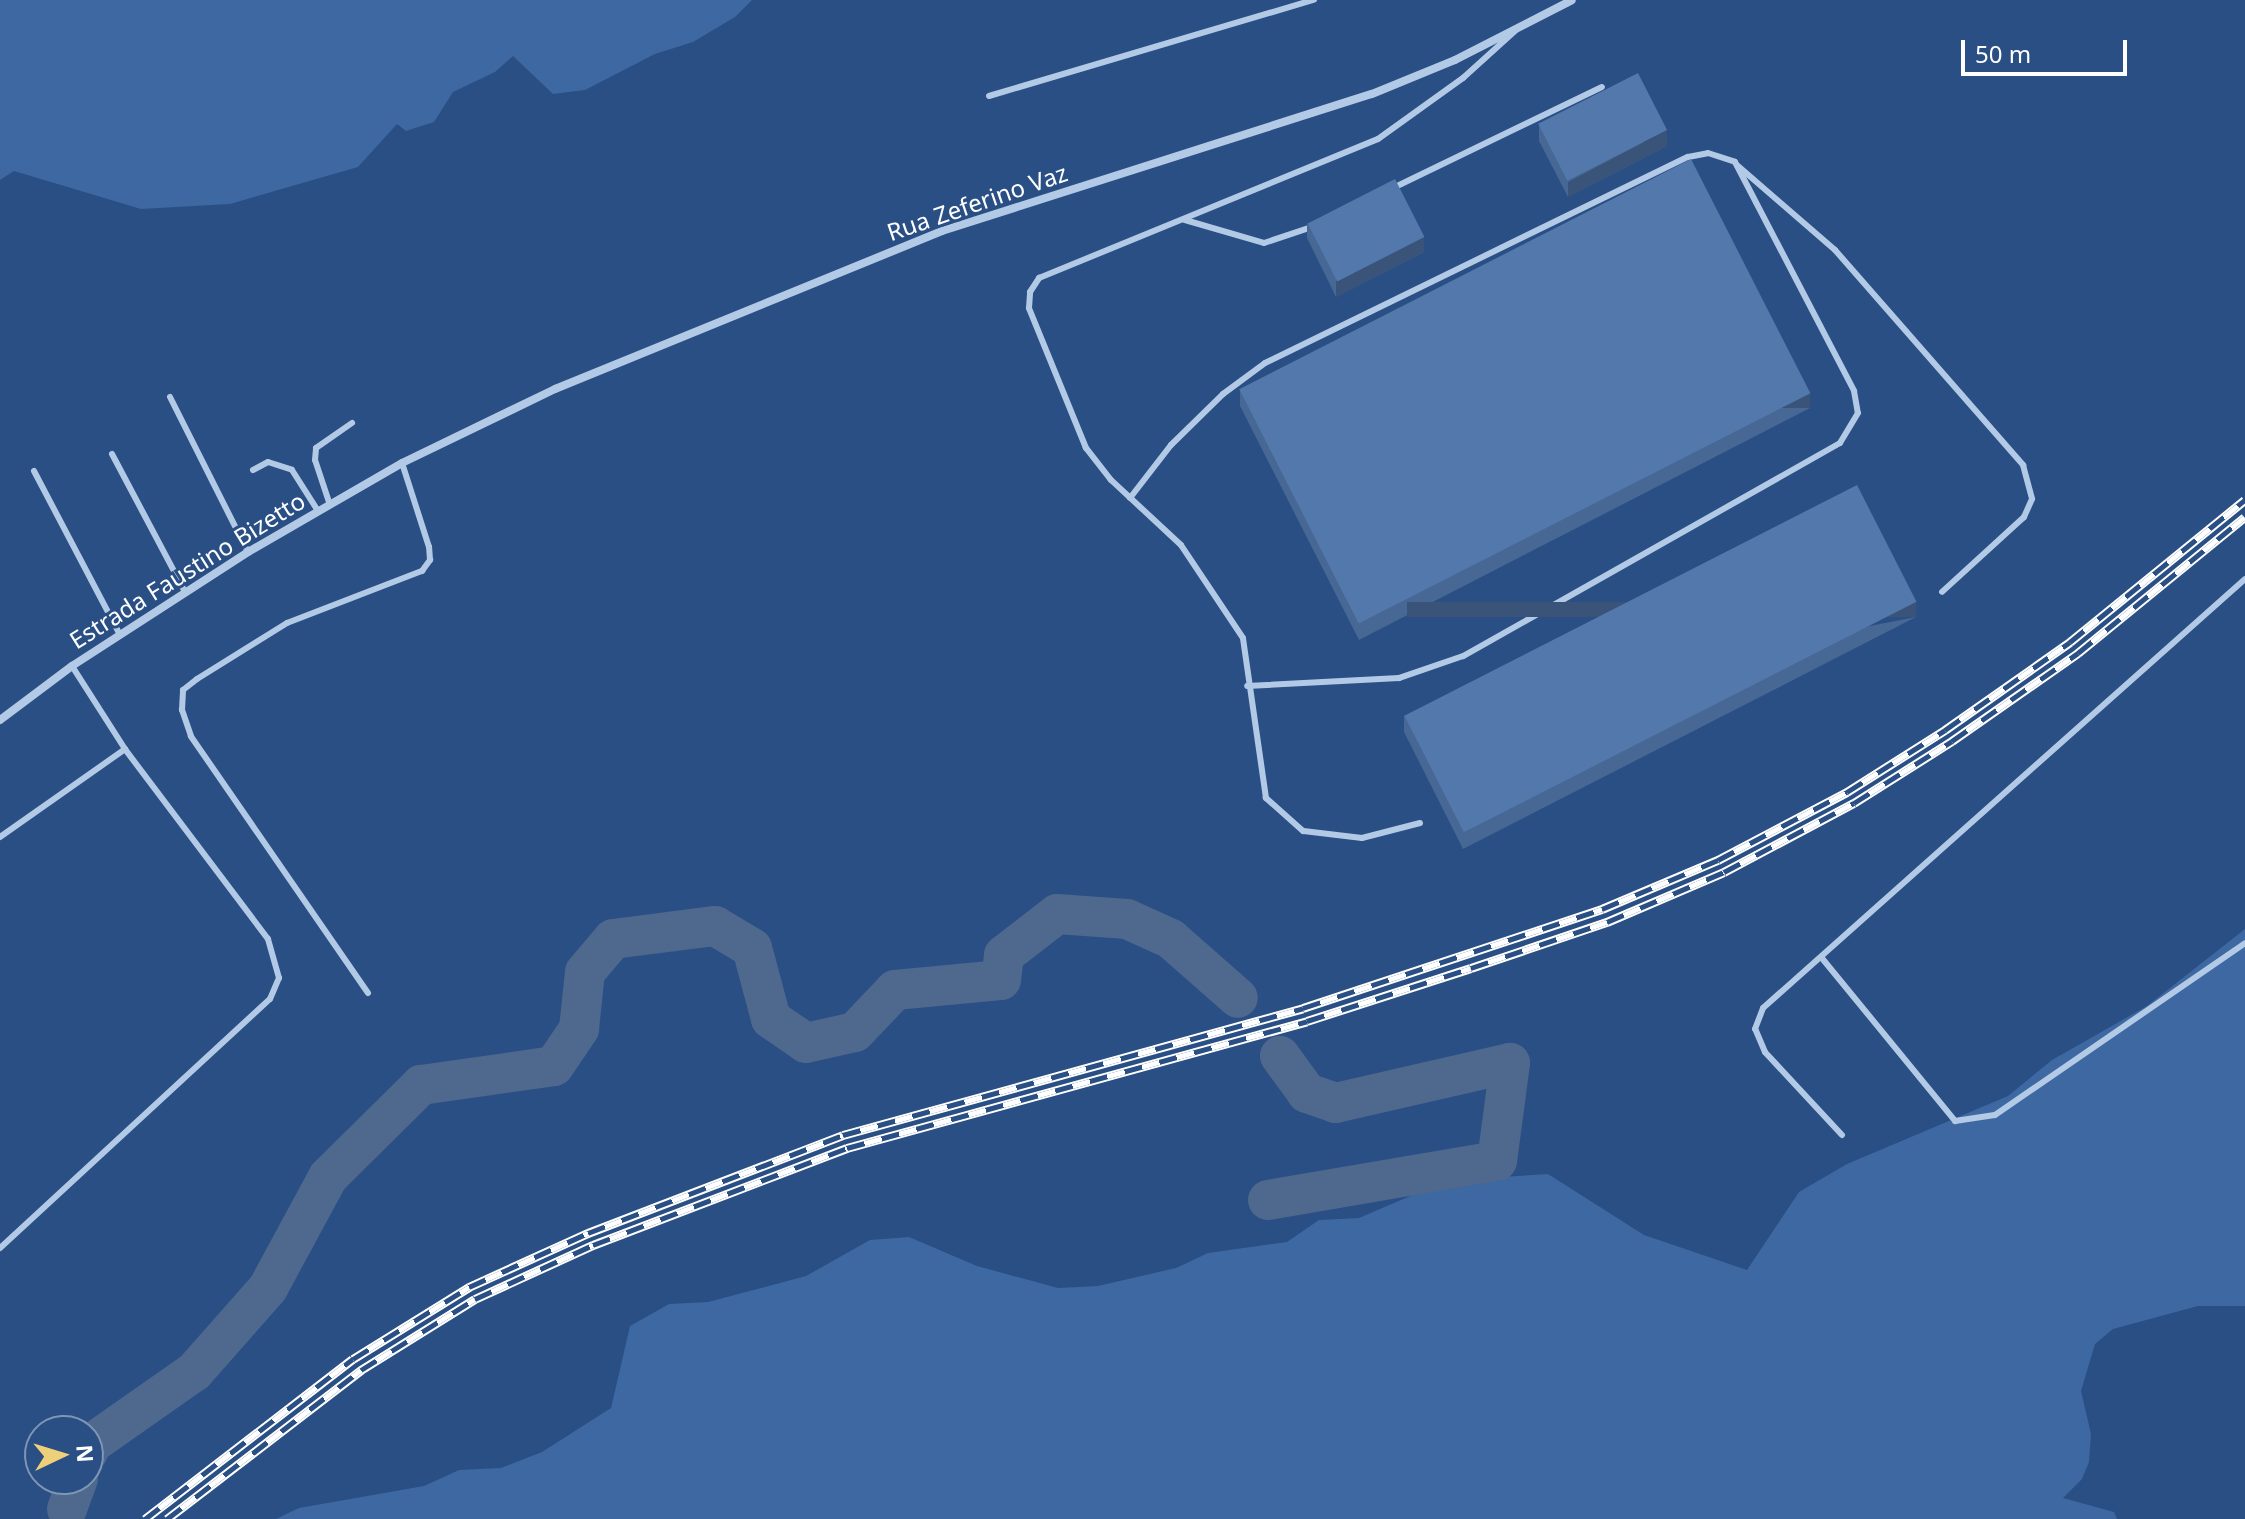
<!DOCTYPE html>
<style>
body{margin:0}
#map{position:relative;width:2245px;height:1519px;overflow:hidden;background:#294f84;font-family:"Noto Sans",sans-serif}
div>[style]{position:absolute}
.green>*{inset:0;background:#3e68a1}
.river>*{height:40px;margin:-20px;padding:0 20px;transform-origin:20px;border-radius:20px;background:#4e688e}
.lane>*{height:6px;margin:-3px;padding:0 3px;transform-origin:3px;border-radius:3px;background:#b3cae7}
.street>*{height:8px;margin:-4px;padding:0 4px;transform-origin:4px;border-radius:4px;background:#b3cae7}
.rail>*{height:9px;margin-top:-4.5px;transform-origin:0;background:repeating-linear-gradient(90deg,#294f84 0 18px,#fff 0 36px);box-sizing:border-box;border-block:2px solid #fff}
.wall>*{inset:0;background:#476794}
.shaded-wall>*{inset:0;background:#395478;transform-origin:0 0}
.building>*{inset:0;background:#5278ac;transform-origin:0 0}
span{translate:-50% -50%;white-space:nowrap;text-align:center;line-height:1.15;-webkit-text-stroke:6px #294f84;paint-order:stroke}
.street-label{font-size:24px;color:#fff}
.north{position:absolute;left:24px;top:1415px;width:80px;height:80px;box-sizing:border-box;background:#294f84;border:2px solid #7f95b5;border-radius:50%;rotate:86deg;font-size:22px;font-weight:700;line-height:32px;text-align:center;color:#fff}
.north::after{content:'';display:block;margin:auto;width:28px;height:36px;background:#eecf7a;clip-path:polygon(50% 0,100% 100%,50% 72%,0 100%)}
.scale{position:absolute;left:1961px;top:40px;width:166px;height:36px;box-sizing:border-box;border:4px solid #fff;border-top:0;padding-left:10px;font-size:24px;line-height:28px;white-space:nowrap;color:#fff;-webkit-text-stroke:6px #294f84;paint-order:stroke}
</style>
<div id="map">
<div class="green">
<i style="clip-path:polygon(0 0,752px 0,735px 17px,693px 42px,655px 54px,585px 90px,553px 94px,513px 56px,495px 72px,453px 92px,434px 122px,406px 131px,397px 124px,358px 167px,230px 204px,141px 209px,14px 171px,0 180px)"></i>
<i style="clip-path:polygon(2245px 929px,2245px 1306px,2198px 1306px,2113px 1329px,2095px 1344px,2081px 1391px,2091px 1434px,2089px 1462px,2082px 1479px,2063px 1498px,2114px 1512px,2117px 1519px,276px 1519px,299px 1508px,424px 1486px,459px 1470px,501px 1468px,542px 1452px,611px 1408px,630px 1326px,669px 1304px,708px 1302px,806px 1276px,870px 1240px,909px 1237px,977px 1266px,1058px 1288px,1098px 1286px,1176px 1268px,1208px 1253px,1287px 1242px,1319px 1220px,1359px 1218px,1429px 1188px,1469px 1179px,1548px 1174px,1644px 1235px,1747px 1270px,1799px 1192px,1847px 1164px,2008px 1096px,2052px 1060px,2147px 1006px)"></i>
</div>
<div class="river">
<i style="left:1268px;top:1200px;width:232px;rotate:-9.7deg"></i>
<i style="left:1497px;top:1161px;width:99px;rotate:-82.4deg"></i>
<i style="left:1510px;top:1063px;width:179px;rotate:167.1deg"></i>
<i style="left:1336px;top:1103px;width:31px;rotate:-161deg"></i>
<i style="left:1307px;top:1093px;width:46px;rotate:-126.1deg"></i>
<i style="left:88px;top:1452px;width:9px;rotate:-69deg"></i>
<i style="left:91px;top:1444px;width:126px;rotate:-35deg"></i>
<i style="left:194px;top:1372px;width:112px;rotate:-48.6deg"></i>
<i style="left:268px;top:1288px;width:126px;rotate:-61.6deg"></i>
<i style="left:328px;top:1177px;width:131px;rotate:-44.7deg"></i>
<i style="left:421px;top:1085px;width:134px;rotate:-8.1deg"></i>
<i style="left:554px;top:1066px;width:45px;rotate:-56deg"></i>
<i style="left:579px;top:1029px;width:57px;rotate:-84deg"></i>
<i style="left:585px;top:972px;width:43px;rotate:-49.7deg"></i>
<i style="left:613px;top:939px;width:103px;rotate:-7.3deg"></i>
<i style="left:715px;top:926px;width:43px;rotate:30.7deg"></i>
<i style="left:752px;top:948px;width:73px;rotate:75deg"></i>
<i style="left:771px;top:1019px;width:42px;rotate:34.4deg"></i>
<i style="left:806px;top:1043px;width:50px;rotate:-12.7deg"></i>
<i style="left:855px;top:1032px;width:58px;rotate:-46.4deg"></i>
<i style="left:895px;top:990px;width:106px;rotate:-5.4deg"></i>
<i style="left:1001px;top:980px;width:25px;rotate:-83deg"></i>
<i style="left:1004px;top:955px;width:67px;rotate:-37.7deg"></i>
<i style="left:1057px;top:914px;width:70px;rotate:4.1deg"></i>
<i style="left:1127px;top:919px;width:48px;rotate:24.4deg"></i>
<i style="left:1171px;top:939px;width:89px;rotate:41.4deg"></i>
<i style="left:67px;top:1509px;width:32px;rotate:-70deg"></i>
</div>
<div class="lane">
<i style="left:989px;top:96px;width:339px;rotate:-16.5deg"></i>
<i style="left:1738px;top:166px;width:128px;rotate:40.9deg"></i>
<i style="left:1835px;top:250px;width:286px;rotate:48.8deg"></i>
<i style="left:2023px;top:465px;width:35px;rotate:75deg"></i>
<i style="left:2032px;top:499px;width:20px;rotate:114deg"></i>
<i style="left:2024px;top:517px;width:111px;rotate:137.6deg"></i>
<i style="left:1393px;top:188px;width:232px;rotate:-25.8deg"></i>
<i style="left:1185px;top:220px;width:82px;rotate:16.2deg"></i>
<i style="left:1264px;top:243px;width:54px;rotate:-18.4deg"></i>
<i style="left:170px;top:397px;width:174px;rotate:63.3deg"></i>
<i style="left:112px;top:454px;width:156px;rotate:62.1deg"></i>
<i style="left:253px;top:470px;width:17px;rotate:-28deg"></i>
<i style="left:268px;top:462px;width:25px;rotate:18deg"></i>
<i style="left:292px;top:470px;width:49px;rotate:57.6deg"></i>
<i style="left:34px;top:471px;width:185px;rotate:62.3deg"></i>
<i style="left:1130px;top:498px;width:67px;rotate:-52.3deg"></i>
<i style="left:1171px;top:445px;width:73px;rotate:-44.4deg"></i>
<i style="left:1223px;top:394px;width:52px;rotate:-36.4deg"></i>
<i style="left:1265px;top:363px;width:470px;rotate:-26deg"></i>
<i style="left:1688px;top:157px;width:20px;rotate:-11deg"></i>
<i style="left:1708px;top:153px;width:28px;rotate:18deg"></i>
<i style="left:1735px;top:162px;width:258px;rotate:62.5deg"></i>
<i style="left:1854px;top:391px;width:22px;rotate:80deg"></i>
<i style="left:1858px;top:413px;width:35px;rotate:121deg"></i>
<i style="left:1840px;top:443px;width:433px;rotate:150.5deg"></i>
<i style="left:1463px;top:656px;width:68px;rotate:161deg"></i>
<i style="left:1399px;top:678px;width:152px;rotate:177deg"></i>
<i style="left:330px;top:505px;width:47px;rotate:-108.4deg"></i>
<i style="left:315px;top:460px;width:12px;rotate:-85deg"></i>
<i style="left:316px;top:448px;width:44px;rotate:-34.8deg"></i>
<i style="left:1420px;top:823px;width:60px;rotate:165.5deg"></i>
<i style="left:1362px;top:838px;width:59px;rotate:-173.2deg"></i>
<i style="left:1303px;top:831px;width:50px;rotate:-138.3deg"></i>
<i style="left:1266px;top:798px;width:162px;rotate:-98.2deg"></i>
<i style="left:1243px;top:638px;width:112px;rotate:-123.7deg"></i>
<i style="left:1181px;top:545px;width:96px;rotate:-137.1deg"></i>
<i style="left:1111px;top:480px;width:41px;rotate:-128deg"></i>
<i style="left:1086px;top:448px;width:151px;rotate:-112.2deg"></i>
<i style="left:1029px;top:308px;width:16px;rotate:-86deg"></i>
<i style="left:1030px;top:292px;width:17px;rotate:-57deg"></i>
<i style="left:1039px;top:278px;width:366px;rotate:-22.3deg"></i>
<i style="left:1378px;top:139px;width:105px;rotate:-35.7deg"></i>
<i style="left:1463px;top:78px;width:70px;rotate:-42.1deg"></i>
<i style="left:0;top:837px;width:153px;rotate:-35.1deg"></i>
<i style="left:1821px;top:957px;width:212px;rotate:50.7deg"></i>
<i style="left:1955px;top:1121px;width:40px;rotate:-8.5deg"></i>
<i style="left:1995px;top:1115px;width:303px;rotate:-34.5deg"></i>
<i style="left:368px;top:993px;width:312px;rotate:-124.6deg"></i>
<i style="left:191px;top:736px;width:28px;rotate:-109deg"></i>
<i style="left:182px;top:710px;width:20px;rotate:-87deg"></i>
<i style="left:183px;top:690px;width:18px;rotate:-38deg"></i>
<i style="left:197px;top:679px;width:106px;rotate:-31.9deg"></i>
<i style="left:287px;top:623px;width:145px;rotate:-21.1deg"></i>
<i style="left:422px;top:571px;width:14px;rotate:-54deg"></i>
<i style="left:430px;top:560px;width:13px;rotate:-94deg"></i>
<i style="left:429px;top:547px;width:88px;rotate:-107.8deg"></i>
<i style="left:1842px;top:1135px;width:113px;rotate:-132.9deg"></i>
<i style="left:1765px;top:1052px;width:25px;rotate:-113deg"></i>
<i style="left:1755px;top:1029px;width:22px;rotate:-69deg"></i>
<i style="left:1763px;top:1008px;width:645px;rotate:-41.67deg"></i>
<i style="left:0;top:1248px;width:367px;rotate:-42.7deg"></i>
<i style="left:270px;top:999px;width:23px;rotate:-67deg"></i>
<i style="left:279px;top:978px;width:41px;rotate:-105.8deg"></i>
<i style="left:268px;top:939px;width:238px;rotate:-127deg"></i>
<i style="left:125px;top:749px;width:98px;rotate:-122.6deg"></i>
</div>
<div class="street">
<i style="left:0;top:720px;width:90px;rotate:-36.9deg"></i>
<i style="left:72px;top:666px;width:210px;rotate:-32.9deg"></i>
<i style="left:248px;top:552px;width:178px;rotate:-30deg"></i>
<i style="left:402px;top:463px;width:170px;rotate:-25.8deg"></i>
<i style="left:555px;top:389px;width:418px;rotate:-22.2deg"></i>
<i style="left:942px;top:231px;width:451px;rotate:-17.7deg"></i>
<i style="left:1372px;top:94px;width:90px;rotate:-22.3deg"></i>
<i style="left:1455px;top:60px;width:131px;rotate:-27.1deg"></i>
</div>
<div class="rail">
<i style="left:145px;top:1519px;width:262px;rotate:-37.6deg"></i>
<i style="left:353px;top:1359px;width:137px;rotate:-31.8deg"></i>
<i style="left:469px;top:1287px;width:131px;rotate:-24.4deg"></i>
<i style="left:588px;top:1233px;width:273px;rotate:-21deg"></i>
<i style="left:843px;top:1135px;width:477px;rotate:-15.4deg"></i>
<i style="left:1303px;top:1008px;width:315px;rotate:-18.3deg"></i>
<i style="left:1602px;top:909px;width:126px;rotate:-22.9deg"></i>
<i style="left:1718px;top:860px;width:146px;rotate:-27.8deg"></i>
<i style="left:1847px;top:792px;width:116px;rotate:-32.3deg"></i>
<i style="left:1945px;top:730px;width:153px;rotate:-35.1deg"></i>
<i style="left:2070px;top:642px;width:225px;rotate:-39.1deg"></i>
<i style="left:167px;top:1519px;width:245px;rotate:-37.5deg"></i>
<i style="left:361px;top:1370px;width:134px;rotate:-31.9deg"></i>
<i style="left:475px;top:1299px;width:130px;rotate:-24.6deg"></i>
<i style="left:593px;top:1245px;width:272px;rotate:-20.9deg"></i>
<i style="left:847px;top:1148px;width:477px;rotate:-15.4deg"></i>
<i style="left:1307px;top:1021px;width:172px;rotate:-17.9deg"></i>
<i style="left:1471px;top:968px;width:144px;rotate:-18.7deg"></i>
<i style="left:1607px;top:922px;width:127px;rotate:-23.1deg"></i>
<i style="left:1724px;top:872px;width:147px;rotate:-28deg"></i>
<i style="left:1854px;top:803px;width:116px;rotate:-32.3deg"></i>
<i style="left:1952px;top:741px;width:154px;rotate:-34.9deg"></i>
<i style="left:2078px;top:653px;width:215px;rotate:-39.2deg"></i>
</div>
<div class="wall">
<i style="clip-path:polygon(1539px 125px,1667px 146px,1568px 197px,1539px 141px)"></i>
<i style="clip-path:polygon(1307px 223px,1424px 252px,1336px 297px,1307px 238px)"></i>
<i style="clip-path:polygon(1240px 390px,1810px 408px,1359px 640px,1240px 406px)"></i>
<i style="clip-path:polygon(1916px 617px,1463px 849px,1404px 732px,1404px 716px)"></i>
</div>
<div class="shaded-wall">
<i style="clip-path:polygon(1667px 130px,1667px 146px,1568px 197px,1568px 182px)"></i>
<i style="clip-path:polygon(1424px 237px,1424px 252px,1336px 297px,1336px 281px)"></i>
<i style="left:1810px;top:393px;width:15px;height:507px;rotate:90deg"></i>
<i style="left:1916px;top:602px;width:15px;height:509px;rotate:90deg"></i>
</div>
<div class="building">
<i style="left:1638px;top:73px;width:64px;height:112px;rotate:63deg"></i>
<i style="left:1691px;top:159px;width:263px;height:507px;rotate:63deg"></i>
<i style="left:1395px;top:179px;width:65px;height:98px;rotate:63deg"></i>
<i style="left:1857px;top:485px;width:131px;height:508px;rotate:63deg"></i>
</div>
<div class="street-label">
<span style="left:977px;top:202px;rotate:-19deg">Rua Zeferino Vaz</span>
<span style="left:187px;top:570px;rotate:-32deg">Estrada Faustino Bizetto</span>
</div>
<div class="north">N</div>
<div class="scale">50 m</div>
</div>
